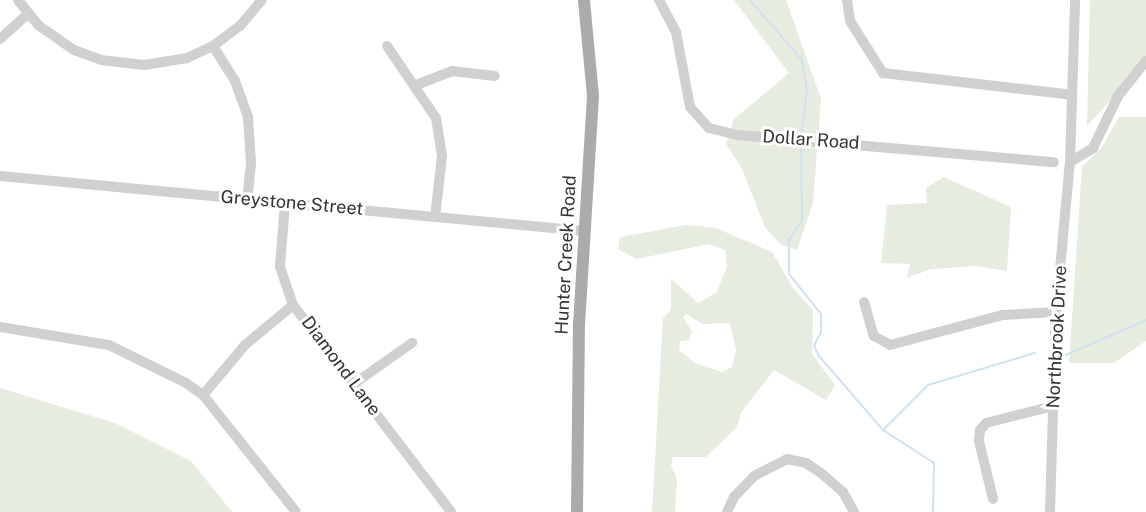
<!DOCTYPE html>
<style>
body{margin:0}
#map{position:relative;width:1146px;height:512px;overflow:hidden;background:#fff;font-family:"Public Sans",sans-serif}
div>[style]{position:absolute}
.green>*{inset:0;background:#e6ecdf}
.stream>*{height:2px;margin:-1px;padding:0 1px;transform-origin:1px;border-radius:1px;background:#cfe2ee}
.minor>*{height:10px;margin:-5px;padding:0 5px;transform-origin:5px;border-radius:5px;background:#d0d0d0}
.major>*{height:12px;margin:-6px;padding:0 6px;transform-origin:6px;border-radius:6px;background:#ababab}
span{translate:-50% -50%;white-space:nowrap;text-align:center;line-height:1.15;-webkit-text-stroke:6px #fff;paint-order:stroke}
.street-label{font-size:18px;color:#333}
</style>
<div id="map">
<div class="green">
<i style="clip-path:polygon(734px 0,786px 0,821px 99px,813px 203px,797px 250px,781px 245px,765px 227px,742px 169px,726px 144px,734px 119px,789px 73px)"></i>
<i style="clip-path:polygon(1090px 0,1146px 0,1146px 61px,1087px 126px)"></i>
<i style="clip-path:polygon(1119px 117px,1146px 117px,1146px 341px,1114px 363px,1069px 363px,1082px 167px,1102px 147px)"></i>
<i style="clip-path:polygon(944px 177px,1011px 207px,1007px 271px,977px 266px,931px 269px,907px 278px,910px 264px,881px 263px,887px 205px,927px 203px,926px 188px)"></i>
<i style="clip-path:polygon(evenodd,686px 225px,716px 228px,772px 252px,793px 288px,813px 310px,812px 354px,835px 385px,826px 400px,774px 370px,742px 411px,737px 427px,706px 457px,673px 457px,671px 465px,677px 479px,675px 512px,652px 512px,663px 318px,671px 310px,671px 279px,698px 303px,716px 293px,727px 267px,725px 250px,709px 244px,637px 259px,618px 249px,620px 237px,686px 225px,687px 314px,702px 324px,730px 323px,736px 350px,732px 367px,722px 372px,695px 363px,679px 350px,680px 341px,689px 340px,692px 332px,683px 317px,687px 314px)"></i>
<i style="clip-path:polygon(0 388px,115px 423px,191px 461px,232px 512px,0 512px)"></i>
</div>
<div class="stream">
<i style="left:750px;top:0;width:79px;rotate:49.1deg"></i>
<i style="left:802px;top:60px;width:30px;rotate:81deg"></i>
<i style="left:807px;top:90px;width:46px;rotate:97.4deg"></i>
<i style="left:801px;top:144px;width:76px;rotate:89.2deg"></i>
<i style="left:802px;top:220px;width:24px;rotate:123deg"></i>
<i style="left:789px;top:240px;width:34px;rotate:90deg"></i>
<i style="left:789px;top:274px;width:51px;rotate:51.3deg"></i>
<i style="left:821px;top:314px;width:18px;rotate:90deg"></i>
<i style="left:821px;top:332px;width:16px;rotate:117deg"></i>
<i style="left:814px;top:346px;width:11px;rotate:63deg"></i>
<i style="left:819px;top:356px;width:98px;rotate:49.1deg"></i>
<i style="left:1066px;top:355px;width:87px;rotate:-23.6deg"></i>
<i style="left:933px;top:512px;width:49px;rotate:-88.8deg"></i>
<i style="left:934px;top:463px;width:61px;rotate:-147.1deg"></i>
<i style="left:883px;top:430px;width:64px;rotate:-45deg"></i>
<i style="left:928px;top:385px;width:112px;rotate:-16.7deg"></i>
</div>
<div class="minor">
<i style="left:18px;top:0;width:32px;rotate:51deg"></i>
<i style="left:38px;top:25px;width:44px;rotate:34.8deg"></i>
<i style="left:74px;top:50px;width:29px;rotate:20deg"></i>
<i style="left:101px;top:60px;width:43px;rotate:6.6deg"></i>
<i style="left:144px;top:65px;width:44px;rotate:-9.2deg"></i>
<i style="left:187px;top:58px;width:29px;rotate:-25deg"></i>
<i style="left:213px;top:46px;width:34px;rotate:-37deg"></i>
<i style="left:240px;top:26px;width:34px;rotate:-50deg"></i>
<i style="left:659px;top:0;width:36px;rotate:62deg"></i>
<i style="left:676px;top:32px;width:76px;rotate:79.4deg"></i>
<i style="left:690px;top:107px;width:28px;rotate:48deg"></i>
<i style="left:709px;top:128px;width:29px;rotate:14deg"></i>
<i style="left:737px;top:135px;width:318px;rotate:4.9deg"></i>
<i style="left:847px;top:0;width:21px;rotate:82deg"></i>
<i style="left:850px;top:21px;width:62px;rotate:57.6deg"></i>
<i style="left:883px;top:73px;width:190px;rotate:6.6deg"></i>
<i style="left:0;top:39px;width:38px;rotate:-42deg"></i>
<i style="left:213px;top:46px;width:41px;rotate:57.8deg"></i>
<i style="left:235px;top:81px;width:38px;rotate:70deg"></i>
<i style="left:248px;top:117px;width:47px;rotate:86.3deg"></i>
<i style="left:251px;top:164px;width:36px;rotate:96deg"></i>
<i style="left:387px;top:46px;width:87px;rotate:55.8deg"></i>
<i style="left:436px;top:118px;width:38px;rotate:81deg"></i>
<i style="left:442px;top:156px;width:61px;rotate:96.5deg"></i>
<i style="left:416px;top:85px;width:39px;rotate:-21deg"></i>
<i style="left:452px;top:71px;width:43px;rotate:6.6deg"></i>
<i style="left:1070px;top:162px;width:27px;rotate:-31deg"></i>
<i style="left:1093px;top:148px;width:58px;rotate:-64.3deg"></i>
<i style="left:1118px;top:96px;width:45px;rotate:-51.3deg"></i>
<i style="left:0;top:176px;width:587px;rotate:5.38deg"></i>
<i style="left:285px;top:203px;width:64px;rotate:94.5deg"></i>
<i style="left:280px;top:267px;width:40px;rotate:71.1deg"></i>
<i style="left:293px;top:305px;width:260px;rotate:52.6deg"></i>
<i style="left:864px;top:302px;width:35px;rotate:74deg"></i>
<i style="left:874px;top:336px;width:18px;rotate:29deg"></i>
<i style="left:890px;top:345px;width:117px;rotate:-14.9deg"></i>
<i style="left:1003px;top:315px;width:53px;rotate:-3.2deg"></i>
<i style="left:0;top:327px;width:110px;rotate:9.4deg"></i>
<i style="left:109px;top:345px;width:86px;rotate:26.3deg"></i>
<i style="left:186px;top:383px;width:21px;rotate:35deg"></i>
<i style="left:203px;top:395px;width:149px;rotate:51.5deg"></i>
<i style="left:355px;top:383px;width:70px;rotate:-35.1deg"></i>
<i style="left:203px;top:395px;width:65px;rotate:-50deg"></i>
<i style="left:245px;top:345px;width:62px;rotate:-39.8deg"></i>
<i style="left:993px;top:499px;width:60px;rotate:-103.6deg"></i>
<i style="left:979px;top:441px;width:11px;rotate:-85deg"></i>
<i style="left:980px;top:430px;width:9px;rotate:-49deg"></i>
<i style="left:986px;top:423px;width:69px;rotate:-14.2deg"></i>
<i style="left:727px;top:512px;width:17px;rotate:-65deg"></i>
<i style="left:734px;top:497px;width:29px;rotate:-46deg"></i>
<i style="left:754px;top:476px;width:37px;rotate:-27deg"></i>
<i style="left:787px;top:459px;width:19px;rotate:12deg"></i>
<i style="left:806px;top:463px;width:18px;rotate:34deg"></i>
<i style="left:821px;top:473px;width:29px;rotate:41deg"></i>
<i style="left:843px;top:492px;width:23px;rotate:61deg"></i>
<i style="left:1050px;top:512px;width:200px;rotate:-88.3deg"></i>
<i style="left:1056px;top:312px;width:151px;rotate:-84.7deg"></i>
<i style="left:1070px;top:162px;width:162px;rotate:-88.2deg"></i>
</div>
<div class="major">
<i style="left:577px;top:512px;width:187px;rotate:-89.4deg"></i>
<i style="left:579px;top:325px;width:229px;rotate:-86.5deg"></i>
<i style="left:593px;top:96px;width:96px;rotate:-95.4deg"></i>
</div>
<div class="street-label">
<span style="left:811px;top:140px;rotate:4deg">Dollar Road</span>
<span style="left:292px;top:203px;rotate:5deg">Greystone Street</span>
<span style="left:566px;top:255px;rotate:-87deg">Hunter Creek Road</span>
<span style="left:1057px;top:337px;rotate:-87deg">Northbrook Drive</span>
<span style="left:341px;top:366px;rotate:53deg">Diamond Lane</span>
</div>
</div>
